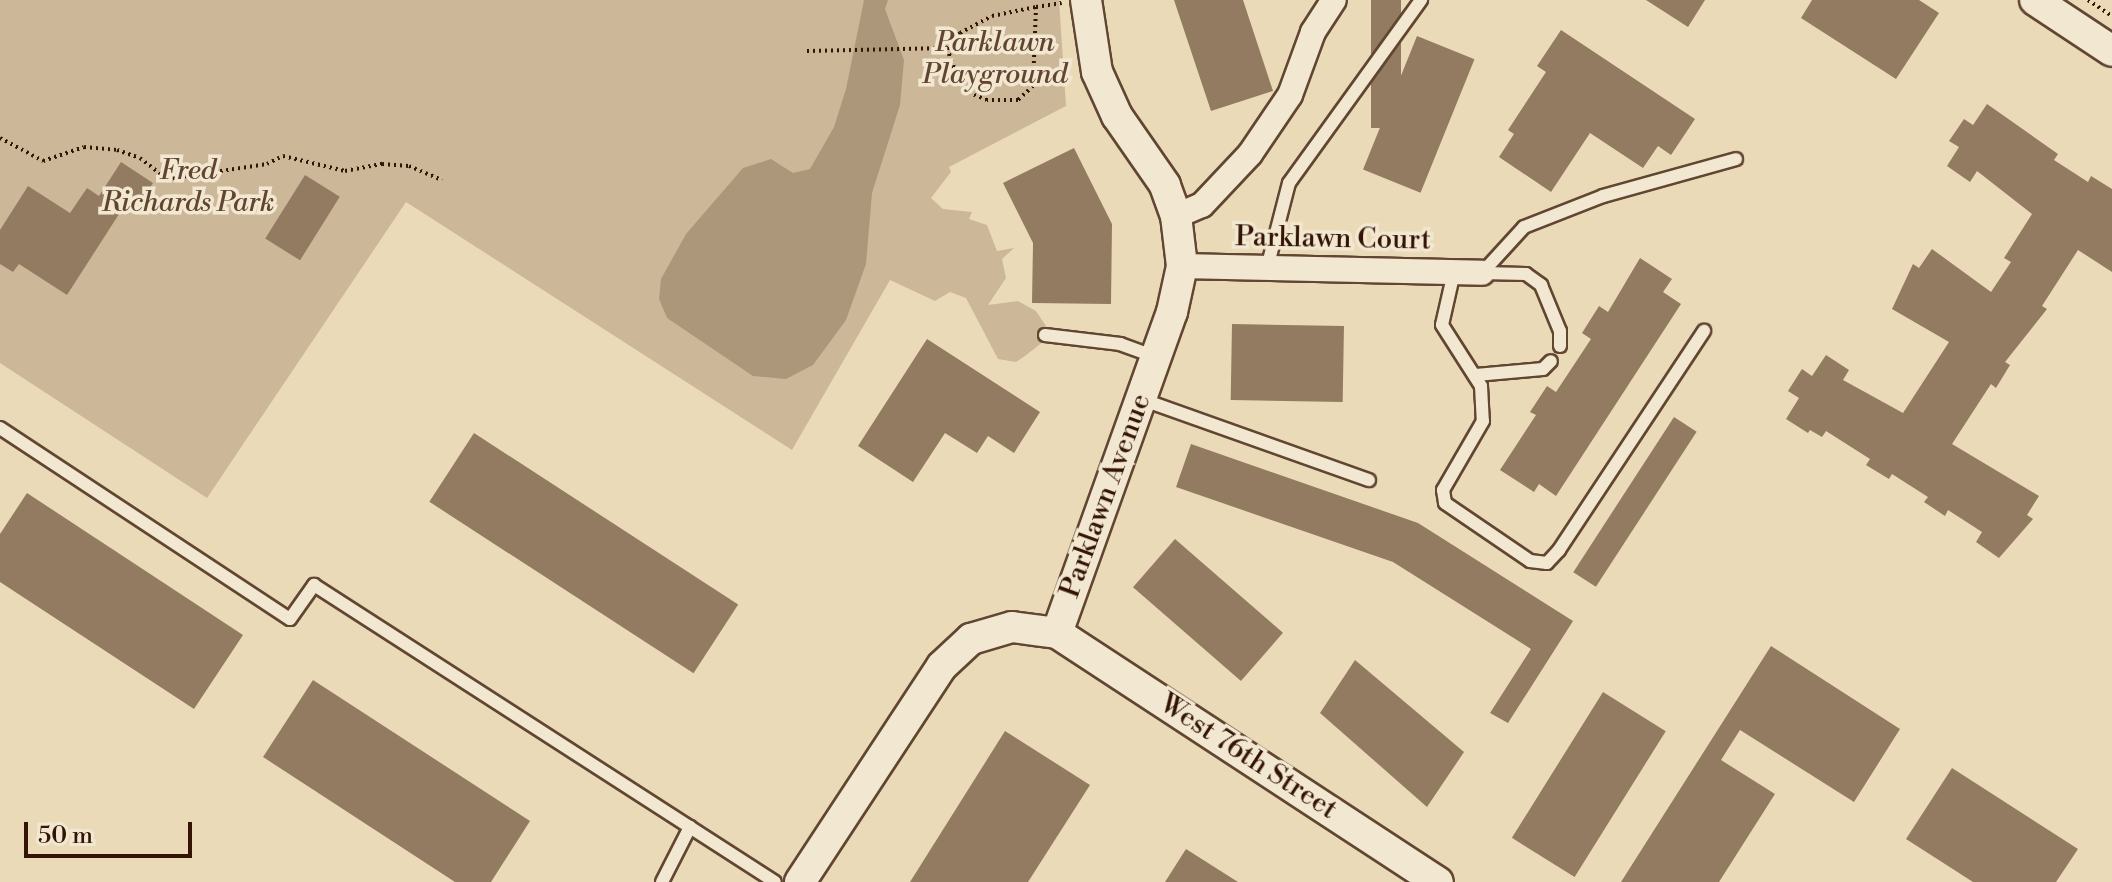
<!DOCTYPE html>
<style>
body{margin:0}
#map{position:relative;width:2112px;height:882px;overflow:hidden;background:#ebdab7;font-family:"Libre Bodoni",serif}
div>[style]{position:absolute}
.green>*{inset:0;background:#ccb899}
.water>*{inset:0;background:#ac977a}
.building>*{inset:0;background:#937b62;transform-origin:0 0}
.path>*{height:4px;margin-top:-2px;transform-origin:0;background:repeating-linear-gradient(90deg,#331405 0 2px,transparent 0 6px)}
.roads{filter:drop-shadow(2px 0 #614632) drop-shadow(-2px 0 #614632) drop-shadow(0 2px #614632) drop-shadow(0 -2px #614632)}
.service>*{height:12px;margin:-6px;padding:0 6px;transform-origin:6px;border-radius:6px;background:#f2e7d0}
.minor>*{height:24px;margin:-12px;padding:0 12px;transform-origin:12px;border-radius:12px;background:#f2e7d0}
.tertiary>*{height:30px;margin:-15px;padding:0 15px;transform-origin:15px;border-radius:15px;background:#f2e7d0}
span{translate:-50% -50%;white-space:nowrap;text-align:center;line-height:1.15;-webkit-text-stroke:7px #f2e7d0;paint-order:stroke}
.park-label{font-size:28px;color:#614531;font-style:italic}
.street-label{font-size:28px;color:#331405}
.scale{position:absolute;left:24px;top:822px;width:168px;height:36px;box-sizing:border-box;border:4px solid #331405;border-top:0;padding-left:10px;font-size:24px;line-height:28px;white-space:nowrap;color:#331405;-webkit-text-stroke:6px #f2e7d0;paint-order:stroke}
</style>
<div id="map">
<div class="green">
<i style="clip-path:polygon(0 0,1059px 0,1066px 106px,949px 167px,951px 172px,931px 198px,943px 209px,972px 212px,969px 219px,987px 225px,997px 251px,1014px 248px,1002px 259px,1006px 278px,988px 305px,1018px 301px,1036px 311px,1048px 329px,1044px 341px,1025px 356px,1016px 362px,998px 359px,966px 298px,950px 292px,935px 301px,890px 280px,792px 450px,406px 202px,207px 498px,0 363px)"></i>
</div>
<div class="water">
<i style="clip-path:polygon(864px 0,888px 0,885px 9px,904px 60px,900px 105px,872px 193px,866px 264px,846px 320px,813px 365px,786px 379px,753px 376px,667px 318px,659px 299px,661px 279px,686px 234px,743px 168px,771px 159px,793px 173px,810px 169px,834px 127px,846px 89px)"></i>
</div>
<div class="building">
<i style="clip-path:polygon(1174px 0,1243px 0,1273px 91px,1211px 111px)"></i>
<i style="left:1371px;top:0;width:30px;height:128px"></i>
<i style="clip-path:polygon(1646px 0,1705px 0,1688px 27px)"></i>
<i style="clip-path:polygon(1812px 0,1919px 0,1939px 13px,1896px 79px,1801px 18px)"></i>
<i style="clip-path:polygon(1561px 30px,1695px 119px,1671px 155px,1658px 146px,1643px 168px,1590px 133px,1551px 192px,1499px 157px,1514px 134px,1508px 130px,1546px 72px,1537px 66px)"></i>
<i style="left:1417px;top:36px;width:62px;height:144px;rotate:22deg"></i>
<i style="clip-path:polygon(1987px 104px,2058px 154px,2054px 160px,2088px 182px,2091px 176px,2112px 189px,2112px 272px,2078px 250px,2042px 306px,2047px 309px,2005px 362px,2010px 365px,1996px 388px,1991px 384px,1952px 444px,2039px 496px,2027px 515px,2033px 519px,1999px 558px,1976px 542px,1982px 532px,1948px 510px,1945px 516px,1924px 502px,1928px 497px,1892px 474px,1889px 479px,1866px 465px,1870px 459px,1826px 431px,1822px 437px,1810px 430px,1808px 433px,1786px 419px,1799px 398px,1788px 391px,1802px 369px,1812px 376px,1826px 355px,1849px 370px,1843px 380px,1903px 413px,1949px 342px,1892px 309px,1913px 264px,1919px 268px,1932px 249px,1991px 292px,2011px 262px,2004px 258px,2032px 214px,1977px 171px,1970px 182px,1947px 166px,1959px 147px,1949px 141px,1964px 119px,1973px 125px)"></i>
<i style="clip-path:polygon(1074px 148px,1112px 224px,1111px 304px,1032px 303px,1033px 243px,1003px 183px)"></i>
<i style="clip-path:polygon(121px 162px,153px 183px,140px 204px,130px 197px,67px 295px,19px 264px,13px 272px,0 264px,0 230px,28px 186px,70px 213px,87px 188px,99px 196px)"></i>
<i style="left:305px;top:175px;width:41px;height:75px;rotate:32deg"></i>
<i style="clip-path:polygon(1640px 258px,1672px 279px,1663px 292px,1681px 304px,1556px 496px,1539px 484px,1534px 492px,1500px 470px,1536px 415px,1530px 412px,1547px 386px,1556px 392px,1591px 339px,1582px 333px,1599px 306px,1608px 312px)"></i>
<i style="left:1232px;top:324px;width:112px;height:76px;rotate:1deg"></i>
<i style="clip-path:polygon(927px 339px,1040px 412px,1014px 453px,988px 436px,977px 453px,945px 433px,913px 482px,858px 446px)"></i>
<i style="left:1674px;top:417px;width:27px;height:185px;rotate:33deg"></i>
<i style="left:474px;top:433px;width:315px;height:82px;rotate:33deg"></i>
<i style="clip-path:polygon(1191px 444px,1418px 523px,1573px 621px,1508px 723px,1490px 713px,1531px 649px,1393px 562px,1176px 487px)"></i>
<i style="clip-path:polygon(27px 493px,243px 635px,194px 709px,0 582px,0 534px)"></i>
<i style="left:1175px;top:539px;width:143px;height:64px;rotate:41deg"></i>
<i style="clip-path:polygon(1771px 646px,1900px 729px,1854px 802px,1740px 730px,1721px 760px,1775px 794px,1719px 882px,1621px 882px)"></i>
<i style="clip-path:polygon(1355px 660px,1464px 752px,1427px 807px,1320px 713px)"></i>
<i style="clip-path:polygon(313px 680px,530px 821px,491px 882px,455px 882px,263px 757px)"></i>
<i style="left:1603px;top:692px;width:74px;height:172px;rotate:32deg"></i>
<i style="clip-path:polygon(1005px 731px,1090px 785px,1028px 882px,910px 882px)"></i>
<i style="clip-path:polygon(1952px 768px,2078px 849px,2056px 882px,1973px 882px,1906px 839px)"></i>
<i style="clip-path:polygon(1186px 849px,1238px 882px,1165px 882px)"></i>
</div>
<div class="path">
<i style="left:2088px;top:0;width:29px;rotate:34deg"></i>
<i style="left:1036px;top:7px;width:26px;rotate:-9deg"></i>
<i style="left:807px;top:51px;width:140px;rotate:-1.2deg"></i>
<i style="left:947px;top:48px;width:20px;rotate:-49deg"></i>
<i style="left:960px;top:33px;width:36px;rotate:-28deg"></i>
<i style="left:992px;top:16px;width:45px;rotate:-11.6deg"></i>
<i style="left:1036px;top:7px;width:79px;rotate:92.2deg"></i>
<i style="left:1033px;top:86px;width:21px;rotate:137deg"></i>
<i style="left:1018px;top:100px;width:31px;rotate:180deg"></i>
<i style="left:987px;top:100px;width:18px;rotate:-158deg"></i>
<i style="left:970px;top:93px;width:13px;rotate:-138deg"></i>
<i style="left:960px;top:84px;width:38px;rotate:-110deg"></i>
<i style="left:0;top:138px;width:49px;rotate:28.1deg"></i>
<i style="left:43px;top:161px;width:43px;rotate:-18.9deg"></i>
<i style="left:84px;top:147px;width:33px;rotate:5deg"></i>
<i style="left:117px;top:150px;width:24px;rotate:19deg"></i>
<i style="left:140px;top:158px;width:34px;rotate:38deg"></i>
<i style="left:167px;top:179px;width:101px;rotate:-8.5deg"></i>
<i style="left:267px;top:164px;width:18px;rotate:-27deg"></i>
<i style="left:283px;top:156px;width:64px;rotate:13.6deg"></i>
<i style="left:345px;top:171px;width:38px;rotate:-11deg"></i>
<i style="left:382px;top:164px;width:27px;rotate:4deg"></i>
<i style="left:409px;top:166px;width:36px;rotate:23deg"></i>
</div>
<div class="roads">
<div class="service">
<i style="left:1267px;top:268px;width:88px;rotate:-75.5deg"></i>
<i style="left:1289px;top:183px;width:226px;rotate:-54.2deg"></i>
<i style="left:1454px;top:272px;width:54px;rotate:102.8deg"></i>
<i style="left:1442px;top:325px;width:72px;rotate:57.4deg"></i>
<i style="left:1481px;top:386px;width:35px;rotate:87deg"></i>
<i style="left:1483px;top:421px;width:80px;rotate:120.1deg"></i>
<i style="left:1443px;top:490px;width:13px;rotate:81deg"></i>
<i style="left:1445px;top:503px;width:103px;rotate:34.3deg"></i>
<i style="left:1530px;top:561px;width:17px;rotate:7deg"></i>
<i style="left:1547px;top:563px;width:18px;rotate:-47deg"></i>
<i style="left:1559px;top:550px;width:263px;rotate:-56.5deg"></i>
<i style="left:1482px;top:273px;width:62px;rotate:-47.6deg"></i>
<i style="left:1524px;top:227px;width:85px;rotate:-21.4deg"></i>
<i style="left:1603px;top:196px;width:138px;rotate:-15.5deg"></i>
<i style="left:1482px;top:273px;width:44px;rotate:1.3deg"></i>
<i style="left:1526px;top:274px;width:19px;rotate:36deg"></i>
<i style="left:1541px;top:285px;width:50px;rotate:67.6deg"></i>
<i style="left:1560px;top:331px;width:15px;rotate:90deg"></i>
<i style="left:1045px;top:335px;width:76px;rotate:6.8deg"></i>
<i style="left:1120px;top:344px;width:37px;rotate:20deg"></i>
<i style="left:1476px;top:375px;width:67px;rotate:-5.1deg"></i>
<i style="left:1543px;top:369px;width:11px;rotate:-45deg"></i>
<i style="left:1141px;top:399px;width:242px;rotate:19.6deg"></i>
<i style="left:0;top:428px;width:347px;rotate:33.4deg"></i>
<i style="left:290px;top:619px;width:42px;rotate:-54.8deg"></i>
<i style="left:314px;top:585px;width:548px;rotate:32.79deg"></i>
<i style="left:662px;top:882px;width:62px;rotate:-63deg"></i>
</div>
<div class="minor">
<i style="left:1176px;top:216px;width:28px;rotate:-23deg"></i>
<i style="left:1202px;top:205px;width:70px;rotate:-46.7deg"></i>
<i style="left:1250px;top:154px;width:71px;rotate:-55.9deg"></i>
<i style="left:1290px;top:95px;width:67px;rotate:-69.9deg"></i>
<i style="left:1313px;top:32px;width:38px;rotate:-57deg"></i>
<i style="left:1182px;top:266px;width:300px;rotate:1.3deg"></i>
</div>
<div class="tertiary">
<i style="left:2035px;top:0;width:92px;rotate:33.5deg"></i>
<i style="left:1057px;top:633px;width:341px;rotate:-70.3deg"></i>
<i style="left:1172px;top:312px;width:47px;rotate:-77.7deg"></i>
<i style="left:1182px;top:266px;width:50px;rotate:-96.8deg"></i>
<i style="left:1176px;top:216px;width:33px;rotate:-110deg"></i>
<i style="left:1165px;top:185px;width:84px;rotate:-124.8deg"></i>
<i style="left:1117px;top:116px;width:48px;rotate:-114.4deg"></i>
<i style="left:1097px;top:72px;width:73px;rotate:-98.7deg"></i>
<i style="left:800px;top:882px;width:258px;rotate:-56.7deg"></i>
<i style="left:942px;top:666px;width:40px;rotate:-43deg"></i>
<i style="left:971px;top:639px;width:43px;rotate:-16.3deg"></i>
<i style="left:1012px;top:627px;width:45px;rotate:7.6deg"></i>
<i style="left:1057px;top:633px;width:455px;rotate:33.2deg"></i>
</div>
</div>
<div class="park-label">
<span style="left:995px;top:59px">Parklawn<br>Playground</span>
<span style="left:188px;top:187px">Fred<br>Richards Park</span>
</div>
<div class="street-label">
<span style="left:1333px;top:239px;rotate:1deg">Parklawn Court</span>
<span style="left:1106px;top:496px;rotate:-70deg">Parklawn Avenue</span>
<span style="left:1248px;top:757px;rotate:33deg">West 76th Street</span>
</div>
<div class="scale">50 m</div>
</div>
